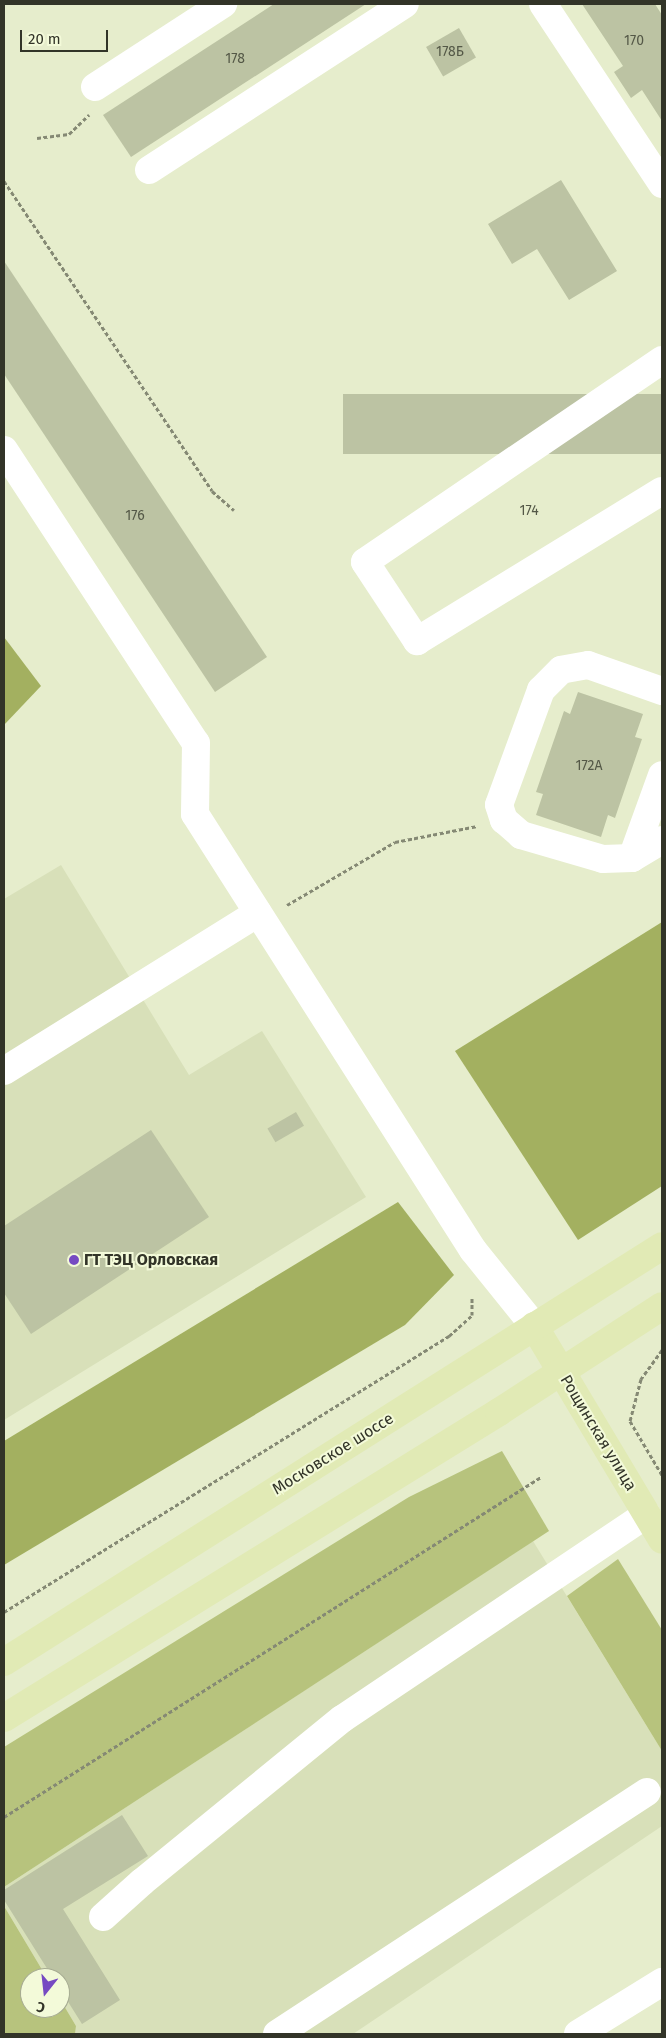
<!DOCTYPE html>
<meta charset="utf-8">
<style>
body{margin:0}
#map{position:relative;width:666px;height:2038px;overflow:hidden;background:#e6edcc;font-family:"Fira Sans",sans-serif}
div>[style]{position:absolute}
.built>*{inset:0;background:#d8e0b9}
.green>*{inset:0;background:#b7c37d}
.forest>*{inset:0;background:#a3b060}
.building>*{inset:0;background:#bcc3a3;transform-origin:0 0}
.path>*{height:3px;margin-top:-1.5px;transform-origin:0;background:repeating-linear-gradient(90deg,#858974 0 4px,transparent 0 6.5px)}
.minor>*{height:28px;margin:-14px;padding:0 14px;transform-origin:14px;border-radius:14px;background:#fff}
.major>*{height:28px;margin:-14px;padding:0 14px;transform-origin:14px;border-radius:14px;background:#e1eab5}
.dots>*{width:14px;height:14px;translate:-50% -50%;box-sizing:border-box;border:2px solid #f3fad9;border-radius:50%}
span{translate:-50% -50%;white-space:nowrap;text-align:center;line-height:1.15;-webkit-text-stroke:4px #f3fad9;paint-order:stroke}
.number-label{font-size:14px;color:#545847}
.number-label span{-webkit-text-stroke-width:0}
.poi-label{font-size:16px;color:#323428;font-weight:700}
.left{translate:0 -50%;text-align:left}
.street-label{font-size:16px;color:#323428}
.frame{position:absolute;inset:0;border:5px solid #323428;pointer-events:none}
.north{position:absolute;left:20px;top:1968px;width:50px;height:50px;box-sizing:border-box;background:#f3fad9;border:1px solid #a6ab92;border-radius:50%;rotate:196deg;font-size:14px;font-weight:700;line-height:20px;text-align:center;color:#323428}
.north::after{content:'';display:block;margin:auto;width:18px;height:22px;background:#764ac2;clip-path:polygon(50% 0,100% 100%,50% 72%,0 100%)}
.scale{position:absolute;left:20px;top:30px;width:88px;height:22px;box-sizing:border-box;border:2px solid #323428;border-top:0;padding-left:6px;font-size:15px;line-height:18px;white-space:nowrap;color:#323428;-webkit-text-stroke:4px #f3fad9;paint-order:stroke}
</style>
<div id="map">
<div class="built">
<i style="clip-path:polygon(61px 865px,189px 1075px,262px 1031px,366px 1197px,4px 1420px,4px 899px)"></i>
<i style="clip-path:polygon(533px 1541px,662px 1751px,662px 1826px,353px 2034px,75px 2034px,76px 2026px,60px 1999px,60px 1978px,47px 1978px,4px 1906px,4px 1887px)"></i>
</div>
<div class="green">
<i style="clip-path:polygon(502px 1451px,549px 1531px,4px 1887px,4px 1747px,409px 1497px)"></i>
<i style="clip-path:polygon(618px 1559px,662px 1630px,662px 1751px,567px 1596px)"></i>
<i style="clip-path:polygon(4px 1906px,47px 1978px,30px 1978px,30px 2008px,60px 2008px,60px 1999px,76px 2026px,75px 2034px,4px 2034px)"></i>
</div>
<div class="forest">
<i style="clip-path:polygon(4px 637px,41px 686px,4px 725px)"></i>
<i style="clip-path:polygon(662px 922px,662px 1186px,578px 1240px,455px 1051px)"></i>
<i style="clip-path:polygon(398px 1202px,454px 1275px,405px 1325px,4px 1565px,4px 1441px)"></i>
</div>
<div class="building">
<i style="clip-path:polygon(274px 4px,366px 4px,131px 157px,103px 115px)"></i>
<i style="clip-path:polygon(582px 4px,655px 4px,662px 15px,662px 121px,642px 90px,631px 98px,614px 72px,623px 66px)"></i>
<i style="left:459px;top:28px;width:34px;height:38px;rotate:60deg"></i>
<i style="clip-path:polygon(561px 180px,617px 271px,569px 300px,537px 249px,512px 264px,488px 224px)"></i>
<i style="clip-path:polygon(4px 261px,267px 657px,215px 692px,4px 374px)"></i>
<i style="left:662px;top:394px;width:60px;height:319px;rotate:90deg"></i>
<i style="clip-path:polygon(578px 692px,643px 714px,635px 737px,642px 739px,615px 818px,608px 815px,601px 837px,536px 815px,543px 794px,536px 792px,564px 711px,570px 714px)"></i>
<i style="left:296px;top:1112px;width:16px;height:33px;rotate:60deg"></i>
<i style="clip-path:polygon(151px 1130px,209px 1217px,31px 1334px,4px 1293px,4px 1226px)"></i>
<i style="clip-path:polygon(122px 1815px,148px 1856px,63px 1909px,120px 2000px,82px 2024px,60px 1989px,60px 1978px,53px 1978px,4px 1900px,4px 1890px)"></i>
</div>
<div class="path">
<i style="left:37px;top:138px;width:32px;rotate:-7deg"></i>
<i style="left:69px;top:134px;width:28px;rotate:-44deg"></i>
<i style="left:4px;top:181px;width:373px;rotate:56.1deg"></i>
<i style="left:212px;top:491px;width:29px;rotate:41deg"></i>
<i style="left:287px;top:905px;width:125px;rotate:-30.3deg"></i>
<i style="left:395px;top:842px;width:84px;rotate:-11deg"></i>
<i style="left:662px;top:1350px;width:36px;rotate:126deg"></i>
<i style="left:641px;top:1379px;width:43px;rotate:104.7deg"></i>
<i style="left:630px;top:1421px;width:63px;rotate:59.3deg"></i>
<i style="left:4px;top:1612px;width:524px;rotate:-31.81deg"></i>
<i style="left:449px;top:1336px;width:31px;rotate:-42deg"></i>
<i style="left:472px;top:1315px;width:19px;rotate:-90deg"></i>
<i style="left:4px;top:1817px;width:636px;rotate:-32.34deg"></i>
</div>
<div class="minor">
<i style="left:543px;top:4px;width:216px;rotate:56.5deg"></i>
<i style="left:95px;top:87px;width:153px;rotate:-33deg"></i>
<i style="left:149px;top:170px;width:305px;rotate:-33deg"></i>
<i style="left:662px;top:360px;width:359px;rotate:145.8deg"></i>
<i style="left:365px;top:562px;width:95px;rotate:56.6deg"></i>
<i style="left:417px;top:641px;width:287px;rotate:-31.5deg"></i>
<i style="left:4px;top:450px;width:350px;rotate:56.8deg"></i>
<i style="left:196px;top:743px;width:71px;rotate:90.8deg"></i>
<i style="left:195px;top:814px;width:517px;rotate:57.48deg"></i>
<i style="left:473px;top:1250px;width:97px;rotate:51.2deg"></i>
<i style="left:662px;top:691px;width:78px;rotate:-160.6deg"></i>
<i style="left:588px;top:665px;width:27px;rotate:170deg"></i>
<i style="left:561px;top:670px;width:28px;rotate:135deg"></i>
<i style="left:541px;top:690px;width:122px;rotate:110.1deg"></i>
<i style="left:499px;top:805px;width:16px;rotate:72deg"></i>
<i style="left:504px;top:820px;width:23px;rotate:41deg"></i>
<i style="left:521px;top:835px;width:85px;rotate:16.3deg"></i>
<i style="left:603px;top:859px;width:29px;rotate:-2deg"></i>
<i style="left:632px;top:858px;width:35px;rotate:-31deg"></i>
<i style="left:632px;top:858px;width:88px;rotate:-70.1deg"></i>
<i style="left:4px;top:1071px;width:299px;rotate:-31.9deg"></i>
<i style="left:103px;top:1917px;width:52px;rotate:-41.9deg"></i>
<i style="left:142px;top:1882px;width:258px;rotate:-39.2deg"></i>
<i style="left:342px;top:1719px;width:367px;rotate:-33.9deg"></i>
<i style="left:277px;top:2034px;width:442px;rotate:-33.2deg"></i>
<i style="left:578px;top:2034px;width:99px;rotate:-31.8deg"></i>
</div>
<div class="major">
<i style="left:534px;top:1326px;width:249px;rotate:59.1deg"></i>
<i style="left:4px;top:1662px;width:778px;rotate:-32.3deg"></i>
<i style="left:4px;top:1718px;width:582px;rotate:-31.72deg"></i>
<i style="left:499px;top:1412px;width:194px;rotate:-33deg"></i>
</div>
<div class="dots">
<i style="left:74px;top:1260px;background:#764ac2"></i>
</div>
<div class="number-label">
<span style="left:634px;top:41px">170</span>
<span style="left:450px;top:52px">178Б</span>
<span style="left:235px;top:59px">178</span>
<span style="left:529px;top:511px">174</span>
<span style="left:135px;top:516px">176</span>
<span style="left:589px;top:766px">172А</span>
</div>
<div class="poi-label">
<span class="left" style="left:84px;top:1260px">ГТ ТЭЦ Орловская</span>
</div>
<div class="street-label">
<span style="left:598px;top:1433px;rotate:59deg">Рощинская улица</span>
<span style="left:333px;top:1454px;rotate:-32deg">Московское шоссе</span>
</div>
<div class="frame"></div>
<div class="north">С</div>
<div class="scale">20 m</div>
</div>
